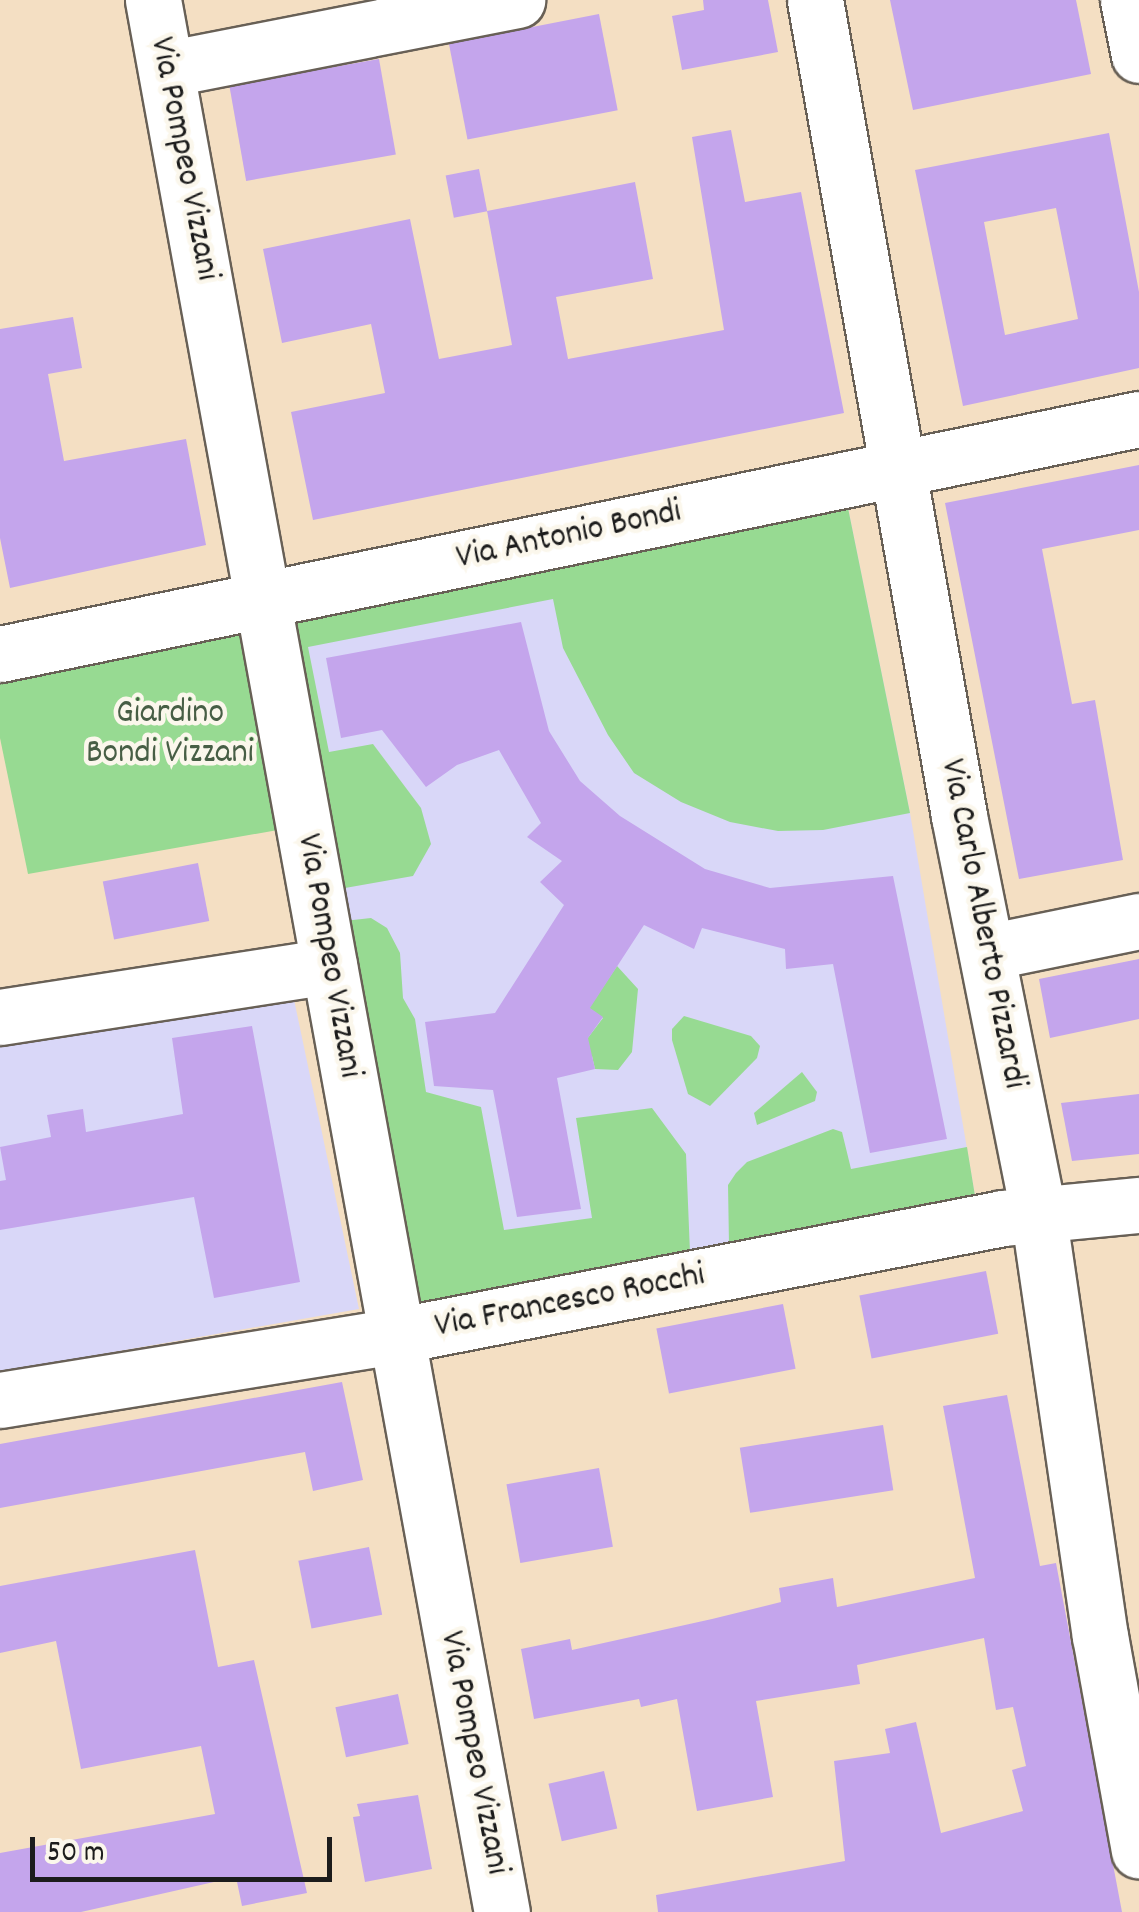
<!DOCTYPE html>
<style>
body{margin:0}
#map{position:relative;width:1139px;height:1912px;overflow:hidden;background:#f4dfc3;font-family:Dekko,sans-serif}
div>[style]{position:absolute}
.built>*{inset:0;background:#d9d7f8}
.green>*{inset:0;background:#97da92}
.building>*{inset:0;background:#c4a5ec;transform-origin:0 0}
.roads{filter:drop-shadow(2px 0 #686056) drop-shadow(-2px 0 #686056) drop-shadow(0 2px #686056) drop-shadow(0 -2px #686056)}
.minor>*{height:55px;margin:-27.5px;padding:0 27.5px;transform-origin:27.5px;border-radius:27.5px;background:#fff}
span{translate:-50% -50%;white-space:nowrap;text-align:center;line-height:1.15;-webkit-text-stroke:9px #fbf7ec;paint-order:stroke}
.street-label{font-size:35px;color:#1c1c1c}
.park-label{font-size:35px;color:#475e45}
.scale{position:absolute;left:30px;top:1837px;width:302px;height:45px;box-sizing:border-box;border:5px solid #1c1c1c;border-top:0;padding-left:12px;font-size:30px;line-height:35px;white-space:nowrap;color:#1c1c1c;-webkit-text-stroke:8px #fbf7ec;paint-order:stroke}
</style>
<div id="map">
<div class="built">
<i style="clip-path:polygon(848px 508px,910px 813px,975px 1196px,408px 1310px,278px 622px)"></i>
<i style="clip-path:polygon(292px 990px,359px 1309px,0 1372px,0 1038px)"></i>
</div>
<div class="green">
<i style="clip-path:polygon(848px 508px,910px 813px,823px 830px,778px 831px,730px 822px,681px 802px,634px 773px,608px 735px,563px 648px,553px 599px,308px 647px,329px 752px,373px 744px,421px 808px,431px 844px,413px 876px,328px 891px,278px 622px)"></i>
<i style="clip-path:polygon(265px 599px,306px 825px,28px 874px,0 738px,0 654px)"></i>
<i style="clip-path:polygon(371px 918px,387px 928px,400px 953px,403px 998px,415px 1019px,426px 1092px,481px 1107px,504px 1230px,592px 1218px,576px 1118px,652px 1108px,686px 1154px,690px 1253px,408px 1310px,335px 922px)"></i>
<i style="clip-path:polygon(617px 966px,638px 989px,632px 1052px,618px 1070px,595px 1069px,592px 1056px,571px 1060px,603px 1018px,589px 1008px)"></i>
<i style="clip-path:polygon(684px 1016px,751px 1036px,760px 1046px,757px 1058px,710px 1106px,688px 1094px,672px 1040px,672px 1029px)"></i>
<i style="clip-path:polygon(802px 1072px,817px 1092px,815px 1101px,757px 1125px,754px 1113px)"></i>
<i style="clip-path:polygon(833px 1129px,842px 1132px,851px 1169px,967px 1147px,975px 1196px,729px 1245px,728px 1185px,736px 1173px,747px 1162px)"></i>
</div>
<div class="building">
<i style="clip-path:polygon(703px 0,768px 0,778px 52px,682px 70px,672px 16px,704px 10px)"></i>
<i style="clip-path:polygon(890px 0,1076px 0,1091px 74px,913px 110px)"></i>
<i style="left:599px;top:14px;width:98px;height:153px;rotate:79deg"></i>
<i style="left:379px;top:59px;width:97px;height:152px;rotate:80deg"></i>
<i style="clip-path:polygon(731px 130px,745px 202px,801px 192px,844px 413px,313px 520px,291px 412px,385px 393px,371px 324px,282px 343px,263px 249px,410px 219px,439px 359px,512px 345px,487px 211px,635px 182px,653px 279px,556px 297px,568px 359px,724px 330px,692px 137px)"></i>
<i style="clip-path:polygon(evenodd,1109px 133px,1139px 292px,1139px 368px,963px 406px,915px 170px,1109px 133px,1056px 208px,1078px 319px,1005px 335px,984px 222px,1056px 208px)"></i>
<i style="left:479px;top:169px;width:43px;height:34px;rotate:79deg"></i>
<i style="clip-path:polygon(73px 317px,82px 368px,48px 374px,64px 461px,186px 439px,206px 545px,10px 588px,0 538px,0 329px)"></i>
<i style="clip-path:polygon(1139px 465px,1139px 530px,1042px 549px,1072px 704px,1095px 700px,1123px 860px,1019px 879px,945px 503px)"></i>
<i style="clip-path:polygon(521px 622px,549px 731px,580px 781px,620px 816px,705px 869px,770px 888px,893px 876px,947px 1139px,870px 1153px,833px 964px,786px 969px,785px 949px,702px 928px,694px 949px,644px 925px,590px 1008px,603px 1017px,588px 1038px,595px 1069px,557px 1078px,581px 1209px,517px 1217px,493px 1090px,434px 1086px,425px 1022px,495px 1013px,564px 905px,540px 882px,562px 861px,527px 837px,541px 823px,499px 750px,457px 765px,426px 787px,382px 730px,341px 738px,326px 658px)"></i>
<i style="left:198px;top:863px;width:59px;height:97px;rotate:79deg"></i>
<i style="clip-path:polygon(1139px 959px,1139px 1019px,1050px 1038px,1039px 979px)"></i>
<i style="clip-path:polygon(252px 1026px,300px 1282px,214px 1298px,194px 1197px,0 1230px,0 1181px,6px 1180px,0 1147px,51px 1137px,47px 1115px,83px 1109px,86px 1132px,183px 1114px,172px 1038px)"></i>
<i style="clip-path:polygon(1139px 1094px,1139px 1154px,1072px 1161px,1061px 1103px)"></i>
<i style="left:986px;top:1271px;width:64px;height:129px;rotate:79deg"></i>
<i style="left:783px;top:1304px;width:66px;height:129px;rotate:79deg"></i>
<i style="clip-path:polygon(342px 1382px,363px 1480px,313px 1491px,305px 1452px,0 1508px,0 1444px)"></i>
<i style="clip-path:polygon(1007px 1395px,1040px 1566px,1056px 1563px,1122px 1912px,658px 1912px,656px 1895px,845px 1861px,834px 1761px,890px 1753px,885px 1729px,916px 1722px,941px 1833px,1023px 1811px,1012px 1770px,1026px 1766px,1013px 1707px,996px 1710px,984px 1638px,857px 1665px,860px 1684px,756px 1701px,773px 1797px,697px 1811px,677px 1699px,641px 1707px,639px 1699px,534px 1719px,521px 1649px,570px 1639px,572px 1650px,712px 1619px,781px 1602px,779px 1588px,833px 1578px,837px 1607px,975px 1578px,943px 1406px)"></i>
<i style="left:883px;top:1425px;width:66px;height:145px;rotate:81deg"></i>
<i style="left:599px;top:1468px;width:80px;height:94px;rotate:80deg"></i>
<i style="left:369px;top:1547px;width:69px;height:72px;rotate:79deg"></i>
<i style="clip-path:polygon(195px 1550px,218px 1667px,254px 1660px,307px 1893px,242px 1906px,236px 1877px,81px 1912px,0 1912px,0 1853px,215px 1814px,201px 1746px,81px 1769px,56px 1641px,0 1653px,0 1586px)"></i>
<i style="left:398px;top:1694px;width:51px;height:64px;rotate:78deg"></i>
<i style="left:604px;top:1771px;width:59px;height:57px;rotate:77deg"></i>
<i style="clip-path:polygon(418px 1795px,432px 1869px,365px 1882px,353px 1817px,360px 1816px,357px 1804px)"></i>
</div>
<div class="roads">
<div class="minor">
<i style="left:153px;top:0;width:1944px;rotate:79.66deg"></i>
<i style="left:815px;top:0;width:829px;rotate:79.99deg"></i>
<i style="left:959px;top:816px;width:404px;rotate:78.7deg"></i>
<i style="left:1038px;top:1212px;width:429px;rotate:81.7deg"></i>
<i style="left:1100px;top:1636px;width:218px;rotate:79.7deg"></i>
<i style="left:1128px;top:0;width:56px;rotate:78.7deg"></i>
<i style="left:166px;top:69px;width:358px;rotate:-11.1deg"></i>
<i style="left:0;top:654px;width:1163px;rotate:-11.66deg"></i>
<i style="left:988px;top:952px;width:154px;rotate:-11.6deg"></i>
<i style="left:0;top:1017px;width:333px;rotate:-8.8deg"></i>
<i style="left:0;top:1400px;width:400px;rotate:-9.2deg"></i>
<i style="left:395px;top:1336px;width:619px;rotate:-10.98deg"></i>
<i style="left:1003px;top:1218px;width:137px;rotate:-5.5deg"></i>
</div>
</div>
<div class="street-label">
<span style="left:183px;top:159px;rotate:79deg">Via Pompeo Vizzani</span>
<span style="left:569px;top:536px;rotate:-12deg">Via Antonio Bondi</span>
<span style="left:982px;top:924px;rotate:79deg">Via Carlo Alberto Pizzardi</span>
<span style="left:328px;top:956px;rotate:80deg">Via Pompeo Vizzani</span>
<span style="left:570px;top:1302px;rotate:-11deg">Via Francesco Rocchi</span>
<span style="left:473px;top:1753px;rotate:79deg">Via Pompeo Vizzani</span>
</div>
<div class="park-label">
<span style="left:170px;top:734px">Giardino<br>Bondi Vizzani</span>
</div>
<div class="scale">50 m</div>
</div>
